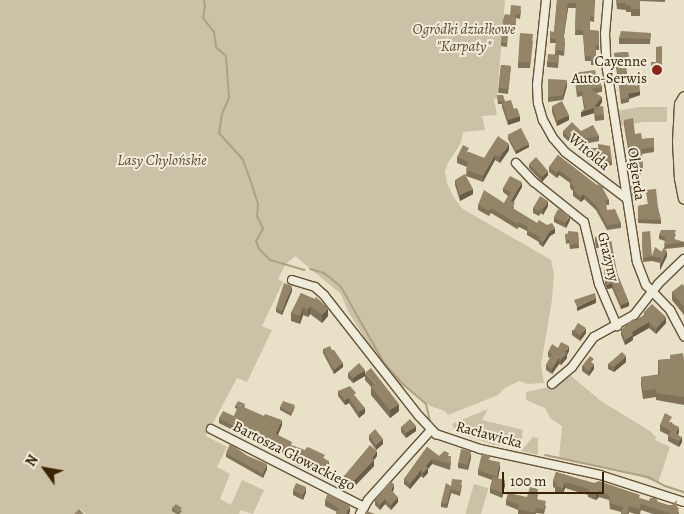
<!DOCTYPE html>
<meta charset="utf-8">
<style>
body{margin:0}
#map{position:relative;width:684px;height:514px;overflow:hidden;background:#e8e1c7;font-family:Alegreya,serif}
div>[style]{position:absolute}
.green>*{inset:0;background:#cbc1a6;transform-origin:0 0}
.stream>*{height:2px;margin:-1px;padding:0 1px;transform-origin:1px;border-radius:1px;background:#aea084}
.roads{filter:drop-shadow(1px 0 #675233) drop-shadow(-1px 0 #675233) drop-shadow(0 1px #675233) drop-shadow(0 -1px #675233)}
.minor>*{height:8px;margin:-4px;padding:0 4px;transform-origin:4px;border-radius:4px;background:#f0ecdb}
.primary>*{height:11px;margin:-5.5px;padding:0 5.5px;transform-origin:5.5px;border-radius:5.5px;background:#e8e1c7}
.wall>*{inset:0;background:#807259;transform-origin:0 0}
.shaded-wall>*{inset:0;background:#685d49}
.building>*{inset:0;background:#958568;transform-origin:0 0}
.dots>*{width:14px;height:14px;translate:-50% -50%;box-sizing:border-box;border:2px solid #f0ecdb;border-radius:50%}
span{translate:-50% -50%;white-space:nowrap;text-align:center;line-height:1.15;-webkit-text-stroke:4px #f0ecdb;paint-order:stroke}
.park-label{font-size:15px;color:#604a2b;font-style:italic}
.poi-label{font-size:15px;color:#3c2202}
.right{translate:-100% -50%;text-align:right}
.street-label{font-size:15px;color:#3c2202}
.north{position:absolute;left:20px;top:444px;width:50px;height:50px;-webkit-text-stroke:4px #f0ecdb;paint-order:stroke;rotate:302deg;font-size:14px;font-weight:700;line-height:20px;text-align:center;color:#3c2202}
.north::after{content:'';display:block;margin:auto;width:18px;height:22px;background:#3c2202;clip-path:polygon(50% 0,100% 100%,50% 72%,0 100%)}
.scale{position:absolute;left:502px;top:472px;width:102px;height:22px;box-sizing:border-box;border:2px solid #3c2202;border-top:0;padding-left:6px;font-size:15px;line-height:18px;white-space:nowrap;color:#3c2202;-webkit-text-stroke:4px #f0ecdb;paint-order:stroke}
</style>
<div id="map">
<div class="green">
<i style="clip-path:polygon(0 0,505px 0,497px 98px,494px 99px,497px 115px,482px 116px,485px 130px,463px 132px,461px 143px,448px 163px,445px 172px,447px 183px,454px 198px,463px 209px,551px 260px,554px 274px,552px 300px,541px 365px,544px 383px,528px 384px,519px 381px,505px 388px,498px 395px,448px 415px,445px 411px,430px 406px,397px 382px,364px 337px,348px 311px,341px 294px,295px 256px,285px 265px,278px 279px,283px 282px,262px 326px,272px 330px,247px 382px,237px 378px,206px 436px,227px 447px,217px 467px,230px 474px,220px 499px,231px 505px,242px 480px,264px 490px,253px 514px,241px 510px,239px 514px,86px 514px,80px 509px,75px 514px,0 514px)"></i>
<i style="clip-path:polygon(639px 107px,667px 107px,667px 122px,643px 122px,619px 126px,616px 111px)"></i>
<i style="clip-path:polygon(570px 375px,601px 401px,650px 431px,656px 437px,655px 440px,670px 447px,658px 483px,629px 472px,559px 459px,562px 426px,550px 418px,545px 408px,526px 400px,526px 392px,553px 386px)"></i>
<i style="clip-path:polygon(488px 409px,482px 420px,523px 430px,521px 446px,494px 445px,456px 432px,452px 424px)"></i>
<i style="clip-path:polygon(533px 437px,538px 438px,538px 455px,521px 451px)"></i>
<i style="left:474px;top:484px;width:15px;height:31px;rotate:16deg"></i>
</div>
<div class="stream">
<i style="left:204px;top:0;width:7px;rotate:82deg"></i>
<i style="left:205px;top:7px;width:11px;rotate:100deg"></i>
<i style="left:203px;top:18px;width:18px;rotate:52deg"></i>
<i style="left:214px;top:32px;width:15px;rotate:82deg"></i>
<i style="left:216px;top:47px;width:13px;rotate:42deg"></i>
<i style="left:226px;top:56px;width:42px;rotate:85.9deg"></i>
<i style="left:229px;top:98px;width:17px;rotate:114deg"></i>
<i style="left:222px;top:114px;width:19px;rotate:99deg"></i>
<i style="left:219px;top:133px;width:36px;rotate:48deg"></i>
<i style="left:243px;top:160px;width:20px;rotate:70deg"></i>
<i style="left:250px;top:179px;width:25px;rotate:72deg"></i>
<i style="left:258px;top:203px;width:13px;rotate:94deg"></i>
<i style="left:257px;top:216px;width:14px;rotate:65deg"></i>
<i style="left:263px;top:229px;width:14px;rotate:120deg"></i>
<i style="left:256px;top:241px;width:9px;rotate:69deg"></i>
<i style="left:259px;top:249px;width:16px;rotate:45deg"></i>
<i style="left:270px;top:260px;width:36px;rotate:16deg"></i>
<i style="left:310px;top:269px;width:15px;rotate:16deg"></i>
<i style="left:324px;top:273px;width:22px;rotate:39deg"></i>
<i style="left:341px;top:287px;width:87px;rotate:60.5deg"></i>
<i style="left:384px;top:363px;width:28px;rotate:48deg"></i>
<i style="left:403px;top:384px;width:30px;rotate:41deg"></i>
<i style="left:426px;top:404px;width:18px;rotate:77deg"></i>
<i style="left:545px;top:455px;width:105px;rotate:12.1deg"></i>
<i style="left:648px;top:477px;width:19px;rotate:28deg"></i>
<i style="left:665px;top:486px;width:20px;rotate:18deg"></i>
</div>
<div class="roads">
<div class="minor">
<i style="left:546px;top:0;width:85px;rotate:96deg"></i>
<i style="left:537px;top:85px;width:18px;rotate:87deg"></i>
<i style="left:538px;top:103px;width:18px;rotate:74deg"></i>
<i style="left:543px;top:120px;width:21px;rotate:61deg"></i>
<i style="left:553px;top:138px;width:18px;rotate:49deg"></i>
<i style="left:565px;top:152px;width:76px;rotate:37deg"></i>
<i style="left:608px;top:0;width:34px;rotate:95deg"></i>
<i style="left:605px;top:34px;width:35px;rotate:87deg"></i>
<i style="left:607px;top:69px;width:195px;rotate:81.2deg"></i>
<i style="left:637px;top:262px;width:25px;rotate:69deg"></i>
<i style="left:646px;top:285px;width:35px;rotate:46deg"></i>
<i style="left:670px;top:310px;width:30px;rotate:62deg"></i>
<i style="left:516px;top:163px;width:26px;rotate:47deg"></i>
<i style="left:534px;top:182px;width:64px;rotate:38.7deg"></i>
<i style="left:584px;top:222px;width:64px;rotate:76.4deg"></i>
<i style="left:599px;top:284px;width:46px;rotate:66.8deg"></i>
<i style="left:292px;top:280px;width:24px;rotate:17deg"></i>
<i style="left:315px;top:287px;width:12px;rotate:42deg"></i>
<i style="left:324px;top:295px;width:154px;rotate:51.9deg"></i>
<i style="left:419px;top:416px;width:25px;rotate:47deg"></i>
<i style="left:436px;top:434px;width:46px;rotate:18.8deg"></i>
<i style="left:480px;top:449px;width:123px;rotate:12.2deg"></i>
<i style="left:600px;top:475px;width:88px;rotate:17.8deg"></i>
<i style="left:552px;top:384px;width:26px;rotate:-40deg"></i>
<i style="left:572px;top:367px;width:37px;rotate:-54deg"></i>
<i style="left:594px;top:337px;width:46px;rotate:-28.8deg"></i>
<i style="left:634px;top:315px;width:39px;rotate:-52deg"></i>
<i style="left:658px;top:284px;width:36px;rotate:-44deg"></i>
<i style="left:211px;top:429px;width:172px;rotate:27deg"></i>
<i style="left:360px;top:514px;width:16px;rotate:-60deg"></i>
<i style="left:368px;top:500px;width:94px;rotate:-48deg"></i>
</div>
<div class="primary">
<i style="left:684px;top:97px;width:8px;rotate:120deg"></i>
<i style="left:680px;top:104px;width:37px;rotate:93deg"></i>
<i style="left:678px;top:141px;width:37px;rotate:87deg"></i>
<i style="left:680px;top:178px;width:20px;rotate:79deg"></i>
</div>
</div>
<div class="wall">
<i style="clip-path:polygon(557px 0,595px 0,594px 22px,590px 21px,590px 30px,599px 31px,599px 50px,596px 50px,596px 65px,591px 65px,591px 61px,585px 61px,583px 35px,575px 35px,576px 8px,568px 8px,563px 38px,565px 43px,564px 56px,559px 55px,558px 68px,547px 67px,547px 62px,555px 54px,556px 43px,550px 43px,550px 38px,554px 32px)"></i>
<i style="clip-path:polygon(616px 0,665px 0,665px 2px,640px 1px,640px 16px,631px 16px,631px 12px,626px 12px,626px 10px,617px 9px)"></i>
<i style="clip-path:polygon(521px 10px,520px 19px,516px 18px,515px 34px,508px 33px,507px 47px,501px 46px,501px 42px,510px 15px)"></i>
<i style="clip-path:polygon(651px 33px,650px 44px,619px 44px,619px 38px)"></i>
<i style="clip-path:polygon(533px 40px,530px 68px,518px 68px,518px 63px)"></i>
<i style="clip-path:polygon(662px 46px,662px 74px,651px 74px,651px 62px,656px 62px)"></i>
<i style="clip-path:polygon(628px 52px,629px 60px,625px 61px,625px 63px,615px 64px,614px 53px)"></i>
<i style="left:501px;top:65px;width:10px;height:28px;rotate:6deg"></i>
<i style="clip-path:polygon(616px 67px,627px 73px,627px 78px,618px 80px)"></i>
<i style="clip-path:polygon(574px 73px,597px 80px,602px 87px,602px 92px,596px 93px,602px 102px,599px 107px,604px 115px,604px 120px,595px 121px,594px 113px,581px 117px,584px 109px,582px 96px,577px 97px)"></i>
<i style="clip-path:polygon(619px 85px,640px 95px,629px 99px,629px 102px,621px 104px)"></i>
<i style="clip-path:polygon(567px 86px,563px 100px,548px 102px,548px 97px)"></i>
<i style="clip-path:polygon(497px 95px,514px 109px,520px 121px,508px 125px,502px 107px,502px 104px,498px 104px)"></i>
<i style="clip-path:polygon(552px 106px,569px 120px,557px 126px,552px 112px)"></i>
<i style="clip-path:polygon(624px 120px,635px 134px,642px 139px,654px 138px,654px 152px,642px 154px,643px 171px,641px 171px,640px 178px,642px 199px,633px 201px,631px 186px,631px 181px,633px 180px,633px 160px,630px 161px,624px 125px)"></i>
<i style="clip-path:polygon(563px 131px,581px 131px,599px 136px,599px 141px,573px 146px,563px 136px)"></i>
<i style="clip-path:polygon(508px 136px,529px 147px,516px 154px,508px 139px)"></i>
<i style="clip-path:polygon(598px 144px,612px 161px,612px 165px,603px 167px,602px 162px,588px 161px,587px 148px,598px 148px)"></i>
<i style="clip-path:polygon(509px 150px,500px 163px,495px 160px,483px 182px,466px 176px,467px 167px,457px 163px,457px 157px,469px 152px,484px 158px)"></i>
<i style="clip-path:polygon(558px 155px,609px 200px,609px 205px,606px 205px,607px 210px,621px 223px,621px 228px,607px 230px,596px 210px,584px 199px,581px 202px,573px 196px,573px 191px,570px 188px,570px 183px,559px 175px,557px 178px,549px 172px,549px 167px)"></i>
<i style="clip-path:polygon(529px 164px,548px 175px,542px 182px,529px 168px)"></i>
<i style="clip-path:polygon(455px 180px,473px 194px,460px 201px,455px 185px)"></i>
<i style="clip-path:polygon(522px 187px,513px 203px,514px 209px,537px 223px,555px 233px,550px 236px,543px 247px,539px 244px,539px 242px,527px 235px,527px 231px,519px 227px,517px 229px,491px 213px,489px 216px,478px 210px,478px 205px,504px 203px,508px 196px,503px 192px,503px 188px)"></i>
<i style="clip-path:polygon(646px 190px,658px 208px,661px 220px,661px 224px,638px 223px,638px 206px,648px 204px)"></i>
<i style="clip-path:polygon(548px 206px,543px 215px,541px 213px,539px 216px,533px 213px,533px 208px)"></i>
<i style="clip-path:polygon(554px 217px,570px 220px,566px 228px,554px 222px)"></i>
<i style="clip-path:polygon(578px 232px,579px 248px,570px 249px,569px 243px,566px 244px,565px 234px)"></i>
<i style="clip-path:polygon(676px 234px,674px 239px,684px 242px,684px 247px,665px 249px,667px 256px,660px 270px,660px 263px,652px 261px,643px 262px,642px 239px,652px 256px,662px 252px,664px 249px,665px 241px,659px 239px,659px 235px)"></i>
<i style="clip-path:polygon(610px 235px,617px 273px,629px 306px,621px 309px,612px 288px,607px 289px,605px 284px,603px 247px,596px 248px,595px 242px,595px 237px)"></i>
<i style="clip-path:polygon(684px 286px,684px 320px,684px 315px,672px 300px,672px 292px)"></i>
<i style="clip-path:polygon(292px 291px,282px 315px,276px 312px,276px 308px)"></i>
<i style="clip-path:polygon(301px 293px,328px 316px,322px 323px,310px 314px,308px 317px,303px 315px,300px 324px,291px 321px,291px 313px)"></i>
<i style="clip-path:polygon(644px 312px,666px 323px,656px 334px,649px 328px,633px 337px,633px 340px,625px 345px,621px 335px,621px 330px,644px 315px)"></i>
<i style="clip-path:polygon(572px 330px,586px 333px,580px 341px,572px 335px)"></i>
<i style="clip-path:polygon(558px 348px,569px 351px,567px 355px,567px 358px,561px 365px,559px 364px,552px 374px,546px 370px,546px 365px,550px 358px,548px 357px,548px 352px)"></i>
<i style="clip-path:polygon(323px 349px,332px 350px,343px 367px,334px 374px,323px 353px)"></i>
<i style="clip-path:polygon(670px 355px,684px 360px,684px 405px,656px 400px,656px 397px,643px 399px,641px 385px,641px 377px,658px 375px,658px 360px,670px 359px)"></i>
<i style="clip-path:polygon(626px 362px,614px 372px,608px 369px,608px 364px)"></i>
<i style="clip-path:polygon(593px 364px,594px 369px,589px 376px,582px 371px,582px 366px)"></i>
<i style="clip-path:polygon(348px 373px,365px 373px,399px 411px,390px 418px,371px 395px,371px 387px,365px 380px,365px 376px,353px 383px,348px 378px)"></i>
<i style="clip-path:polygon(338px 391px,356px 397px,365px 413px,359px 418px,349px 403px,345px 405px,338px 396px)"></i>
<i style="clip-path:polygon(235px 406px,245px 406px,244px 408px,282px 425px,278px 435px,292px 446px,325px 459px,329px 466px,324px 477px,301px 463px,299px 466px,295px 464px,295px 459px,280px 453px,280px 451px,250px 439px,219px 423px,219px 418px,234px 416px,237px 409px,235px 408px)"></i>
<i style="clip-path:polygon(280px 407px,295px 407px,291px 416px,280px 410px)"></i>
<i style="clip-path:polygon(672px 422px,672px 423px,679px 432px,678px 435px,682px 442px,679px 447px,668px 441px,668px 435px,660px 431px,660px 425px)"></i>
<i style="clip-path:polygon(401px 427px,416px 431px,406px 438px,401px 432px)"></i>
<i style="clip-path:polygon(369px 435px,383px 444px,376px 450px,369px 440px)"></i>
<i style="clip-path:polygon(427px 447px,439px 456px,449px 456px,451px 462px,450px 470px,432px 464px,428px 469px,428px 473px,423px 478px,421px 476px,410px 489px,404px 484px,404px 479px)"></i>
<i style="clip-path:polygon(226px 453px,267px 469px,263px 478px,226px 457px)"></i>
<i style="clip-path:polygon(377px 456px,374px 460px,374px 466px,351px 490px,344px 481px,344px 476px)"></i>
<i style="clip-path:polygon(471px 457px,468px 470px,458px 468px,458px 463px)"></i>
<i style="clip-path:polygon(490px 460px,500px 468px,498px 478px,505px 485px,502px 498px,490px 493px,490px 488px,492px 480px,478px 475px,478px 470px)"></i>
<i style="clip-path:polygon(556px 472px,649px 501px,658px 502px,668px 505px,677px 506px,677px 507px,679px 514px,653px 514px,641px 510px,640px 514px,635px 514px,629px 512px,629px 514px,621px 514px,621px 512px,610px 509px,609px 500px,599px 497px,596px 500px,588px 497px,588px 495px,565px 488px,563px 494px,555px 492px,555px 488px,553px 487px,553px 481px)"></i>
<i style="clip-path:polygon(462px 485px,460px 496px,451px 493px,447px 508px,441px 507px,441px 503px,451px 486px)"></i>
<i style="clip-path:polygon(394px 489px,392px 492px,398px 502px,391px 510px,385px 504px,380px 510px,375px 505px,375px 500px)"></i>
<i style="clip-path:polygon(293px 490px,306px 492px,303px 500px,293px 495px)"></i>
<i style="clip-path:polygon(538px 494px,537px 499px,546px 506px,544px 514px,536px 513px,536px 514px,518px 514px,518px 510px,506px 505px,506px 500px,527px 497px)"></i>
<i style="clip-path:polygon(325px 500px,350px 511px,349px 514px,336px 514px,337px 512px,325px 506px)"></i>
<i style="clip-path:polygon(172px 508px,182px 511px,179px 514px,177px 514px,172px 511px)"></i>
</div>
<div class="shaded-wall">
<i style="clip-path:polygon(568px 3px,568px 8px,563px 43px,563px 38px)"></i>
<i style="clip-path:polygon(567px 80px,567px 86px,563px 100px,563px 95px)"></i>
<i style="clip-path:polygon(640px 91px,640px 95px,628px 99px,628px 94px)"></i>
<i style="clip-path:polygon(602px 97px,602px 102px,595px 112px,594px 107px)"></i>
<i style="clip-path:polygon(594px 108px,594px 113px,581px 117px,581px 112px)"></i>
<i style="clip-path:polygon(569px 115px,569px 120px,557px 126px,557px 121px)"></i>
<i style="clip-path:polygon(520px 116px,520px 121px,508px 125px,508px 120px)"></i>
<i style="clip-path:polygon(509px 144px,509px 150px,500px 163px,500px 157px)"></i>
<i style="clip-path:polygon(529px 144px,529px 147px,516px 154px,516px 151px)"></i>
<i style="clip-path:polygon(495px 155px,495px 160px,483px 182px,483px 176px)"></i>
<i style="clip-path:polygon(633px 155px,633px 160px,630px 161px,630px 156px)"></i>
<i style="clip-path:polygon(559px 170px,559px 175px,557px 178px,557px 173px)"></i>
<i style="clip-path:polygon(548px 171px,548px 175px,542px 182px,542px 177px)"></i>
<i style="clip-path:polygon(522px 182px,522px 187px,511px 206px,511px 201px)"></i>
<i style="clip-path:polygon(473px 189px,473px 194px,460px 201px,460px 195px)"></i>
<i style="clip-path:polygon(584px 194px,584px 199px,581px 202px,581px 197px)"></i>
<i style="clip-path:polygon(548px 201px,548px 206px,543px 215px,543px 209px)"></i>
<i style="clip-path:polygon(570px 215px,570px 220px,566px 228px,566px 223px)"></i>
<i style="clip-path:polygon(555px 228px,555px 233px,550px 236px,543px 247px,543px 242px,550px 231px)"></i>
<i style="clip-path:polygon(667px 251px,667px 256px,660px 270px,660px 265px)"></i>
<i style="clip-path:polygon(612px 283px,612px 288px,607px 289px,607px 285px)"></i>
<i style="clip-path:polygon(292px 286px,292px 291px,282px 315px,282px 311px)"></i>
<i style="clip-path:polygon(596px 298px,596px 303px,577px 311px,577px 307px)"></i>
<i style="clip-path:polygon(629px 302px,629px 306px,621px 309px,621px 305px)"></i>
<i style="clip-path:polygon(310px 306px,310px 314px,308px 317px,308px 310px)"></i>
<i style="clip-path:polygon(303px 307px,303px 315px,300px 324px,300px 316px)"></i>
<i style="clip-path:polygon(328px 308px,328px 316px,322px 323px,322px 315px)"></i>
<i style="clip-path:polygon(666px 317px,666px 323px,656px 334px,656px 329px)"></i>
<i style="clip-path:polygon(649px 322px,649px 328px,633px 337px,633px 340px,625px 345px,625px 340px,632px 332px)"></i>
<i style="clip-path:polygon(586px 328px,586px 333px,580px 341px,580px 336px)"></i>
<i style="clip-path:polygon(569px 346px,569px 351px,567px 355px,567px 358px,561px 365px,561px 360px)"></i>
<i style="clip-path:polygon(626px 356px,626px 362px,614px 372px,614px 367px)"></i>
<i style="clip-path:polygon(559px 358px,559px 364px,552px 374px,552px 369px)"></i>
<i style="clip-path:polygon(343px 363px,343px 367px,334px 374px,334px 370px)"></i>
<i style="clip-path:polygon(594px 364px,594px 369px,589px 376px,589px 371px)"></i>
<i style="clip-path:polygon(365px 370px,365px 376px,353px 383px,353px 378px)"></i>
<i style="clip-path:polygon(349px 398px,349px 403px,345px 405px,345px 400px)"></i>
<i style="clip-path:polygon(399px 404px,399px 411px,390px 418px,390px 410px)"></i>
<i style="clip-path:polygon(365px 408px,365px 413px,359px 418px,359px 412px)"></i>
<i style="clip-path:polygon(282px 420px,282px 425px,276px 439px,276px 434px)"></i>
<i style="clip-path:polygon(416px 426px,416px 431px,406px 438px,406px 433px)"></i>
<i style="clip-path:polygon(679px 427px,679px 432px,676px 439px,676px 434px)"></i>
<i style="clip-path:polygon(682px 437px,682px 442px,679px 447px,679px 441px)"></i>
<i style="clip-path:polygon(383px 439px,383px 444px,376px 450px,376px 445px)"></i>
<i style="clip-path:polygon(377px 451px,377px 456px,373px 461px,374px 460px,374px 466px,351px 490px,351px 484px)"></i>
<i style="clip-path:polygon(471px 451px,471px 457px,468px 470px,468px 465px)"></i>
<i style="clip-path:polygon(432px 459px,432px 464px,428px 469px,428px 473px,423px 478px,423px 473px,426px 466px)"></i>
<i style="clip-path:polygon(329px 461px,329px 466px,324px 477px,324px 472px)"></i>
<i style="clip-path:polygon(500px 462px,500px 468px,497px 482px,497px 477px)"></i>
<i style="clip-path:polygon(267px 464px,267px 469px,263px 478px,263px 474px)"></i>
<i style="clip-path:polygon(421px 470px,421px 476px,410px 489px,410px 484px)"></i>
<i style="clip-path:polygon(505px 480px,505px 485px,502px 498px,502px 493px)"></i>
<i style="clip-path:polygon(565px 482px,565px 488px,563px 494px,563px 488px)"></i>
<i style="clip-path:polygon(394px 484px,394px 489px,391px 496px,391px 490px)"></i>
<i style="clip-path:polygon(306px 487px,306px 492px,303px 500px,303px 495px)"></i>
<i style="clip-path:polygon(451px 489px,451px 493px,447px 508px,447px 504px)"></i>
<i style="clip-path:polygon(599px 491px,599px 497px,596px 500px,596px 494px)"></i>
<i style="clip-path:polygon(398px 497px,398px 502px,391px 510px,391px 505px)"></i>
<i style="clip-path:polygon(385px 499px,385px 504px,380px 510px,380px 505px)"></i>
<i style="clip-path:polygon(350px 506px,350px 511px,349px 514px,346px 514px)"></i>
</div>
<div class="building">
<i style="clip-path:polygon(557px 0,594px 0,594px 17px,590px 16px,590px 30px,599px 31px,599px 45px,596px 45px,596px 60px,591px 60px,591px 56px,585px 57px,583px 30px,575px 30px,576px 3px,568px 3px,563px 38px,565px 38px,564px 51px,555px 50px,556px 39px,550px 38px,550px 31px,554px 32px)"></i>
<i style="clip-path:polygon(616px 0,640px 0,640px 9px,631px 9px,631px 6px,626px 5px,626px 3px,617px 3px)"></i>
<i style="clip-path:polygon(511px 5px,521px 6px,520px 14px,516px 14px,515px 29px,508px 28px,507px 43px,501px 42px,503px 20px,505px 14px,510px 15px)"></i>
<i style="clip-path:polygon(621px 31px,651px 33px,650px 39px,619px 38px)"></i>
<i style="clip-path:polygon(520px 33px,533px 34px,530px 62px,518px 63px)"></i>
<i style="clip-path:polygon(662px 46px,662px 70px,651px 70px,651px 62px,656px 62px,656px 47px)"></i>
<i style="clip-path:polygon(628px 52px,629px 57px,625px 58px,625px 61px,615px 61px,614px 53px)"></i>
<i style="left:548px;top:54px;width:11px;height:8px;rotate:5deg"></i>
<i style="left:501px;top:65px;width:10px;height:23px;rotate:6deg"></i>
<i style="clip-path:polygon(626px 65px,627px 73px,618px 74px,616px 67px)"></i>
<i style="clip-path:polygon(595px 70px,597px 80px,599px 79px,602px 87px,590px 89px,602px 97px,594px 107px,603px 106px,604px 115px,595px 116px,594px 108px,581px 112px,585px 108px,582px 91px,577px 92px,574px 73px)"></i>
<i style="clip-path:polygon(548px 79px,567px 80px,563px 95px,548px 97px)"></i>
<i style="clip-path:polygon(639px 82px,640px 91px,628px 94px,629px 98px,621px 99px,619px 85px)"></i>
<i style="clip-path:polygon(497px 95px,503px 95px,505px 101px,498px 101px)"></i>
<i style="clip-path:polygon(511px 100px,514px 109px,517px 108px,520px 116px,508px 120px,502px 102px)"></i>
<i style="clip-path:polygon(562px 101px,569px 115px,557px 121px,552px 106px)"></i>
<i style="clip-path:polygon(633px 118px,635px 134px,641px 133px,642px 139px,654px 138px,654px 147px,641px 149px,643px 166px,641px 166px,639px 176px,642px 194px,633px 196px,631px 181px,633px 180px,633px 155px,630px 156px,624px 120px)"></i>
<i style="clip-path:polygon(572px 122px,581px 131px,593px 125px,599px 136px,573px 141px,563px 131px)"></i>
<i style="left:521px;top:128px;width:18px;height:15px;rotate:63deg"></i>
<i style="clip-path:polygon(498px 136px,509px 144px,500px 157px,495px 155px,483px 176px,466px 170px,468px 162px,457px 157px,463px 145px,469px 148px,467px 152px,484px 158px)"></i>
<i style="clip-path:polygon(598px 144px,610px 146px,612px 161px,603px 162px,602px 157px,588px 156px,587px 148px,598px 148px)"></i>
<i style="clip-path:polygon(558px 155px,597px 185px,600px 183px,609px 200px,605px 200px,607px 210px,615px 209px,621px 223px,607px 225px,596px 205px,584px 194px,581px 197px,573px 190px,575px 187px,570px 183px,572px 180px,559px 170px,557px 173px,549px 167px)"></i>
<i style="clip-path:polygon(536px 157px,548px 171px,542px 177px,529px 164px)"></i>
<i style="clip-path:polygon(465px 174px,473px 189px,460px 195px,455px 180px)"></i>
<i style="clip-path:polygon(510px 176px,522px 182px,511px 201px,515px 203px,512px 208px,537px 223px,539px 220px,547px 225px,552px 223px,555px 228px,550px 231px,543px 242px,539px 239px,540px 237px,527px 230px,528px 227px,519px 222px,517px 224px,491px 208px,489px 211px,478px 205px,484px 190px,504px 203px,511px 192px,503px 188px)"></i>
<i style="clip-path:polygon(656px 189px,658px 208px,661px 220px,638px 219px,638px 206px,648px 204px,646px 190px)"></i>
<i style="clip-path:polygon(540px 196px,548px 201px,543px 209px,541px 208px,539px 211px,533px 208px)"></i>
<i style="left:558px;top:209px;width:13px;height:9px;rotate:27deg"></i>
<i style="clip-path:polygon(661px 230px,676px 230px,673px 239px,684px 242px,664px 245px,666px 237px,659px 235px)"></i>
<i style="clip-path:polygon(568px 231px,578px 232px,579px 243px,570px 245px,569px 239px,566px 240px,565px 234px,568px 234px)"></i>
<i style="clip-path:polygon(650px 231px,652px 256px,643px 258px,642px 235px,642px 232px)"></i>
<i style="clip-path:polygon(610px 235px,617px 273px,629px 302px,621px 305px,612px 283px,607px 285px,605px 279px,603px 242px,596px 243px,595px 237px)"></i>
<i style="clip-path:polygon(655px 247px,662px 252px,663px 248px,667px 251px,660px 265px,661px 258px,652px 256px)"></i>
<i style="clip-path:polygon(284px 283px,292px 286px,282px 311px,276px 308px)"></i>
<i style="clip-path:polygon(682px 284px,684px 286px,684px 307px,672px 292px)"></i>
<i style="clip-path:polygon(301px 293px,315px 299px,316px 297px,328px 308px,322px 315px,310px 306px,308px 310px,303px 307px,300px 316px,291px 313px)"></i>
<i style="clip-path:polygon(595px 293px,596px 298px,577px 307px,574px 300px)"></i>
<i style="clip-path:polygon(652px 304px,666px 317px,656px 329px,649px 322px,632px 332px,633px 335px,625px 340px,621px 330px,633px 319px,634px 321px,646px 314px,644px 312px)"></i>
<i style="left:578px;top:323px;width:9px;height:9px;rotate:32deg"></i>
<i style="clip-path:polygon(561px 342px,569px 346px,565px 352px,567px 353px,561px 360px,559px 358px,552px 369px,546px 365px,552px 354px,548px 352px,552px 344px,558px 348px)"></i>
<i style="clip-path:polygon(330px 346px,332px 350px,334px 350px,343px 363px,334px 370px,323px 349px)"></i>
<i style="clip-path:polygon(622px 352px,626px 356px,614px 367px,608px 364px)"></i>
<i style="clip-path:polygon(683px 353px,684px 360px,684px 397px,656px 393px,656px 389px,643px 391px,641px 377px,660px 374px,658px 360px,670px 359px,670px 355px)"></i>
<i style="clip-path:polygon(590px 356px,594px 359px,591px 362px,594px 364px,589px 371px,582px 366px)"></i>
<i style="clip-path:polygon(359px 363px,365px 370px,353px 378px,348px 373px)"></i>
<i style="clip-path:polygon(371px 368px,399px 404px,390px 410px,371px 387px,375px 384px,365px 373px)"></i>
<i style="clip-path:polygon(350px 386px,356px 393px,354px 395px,365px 408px,359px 412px,349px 398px,345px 400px,338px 391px)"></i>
<i style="clip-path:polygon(238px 401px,245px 404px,244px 407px,239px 405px,238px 407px,235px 406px)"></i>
<i style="clip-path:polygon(283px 401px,295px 405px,291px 413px,280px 407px)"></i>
<i style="clip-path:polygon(239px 405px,264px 416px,265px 414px,282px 420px,276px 434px,292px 442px,291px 445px,305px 450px,307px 447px,310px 448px,325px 455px,323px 458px,329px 461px,324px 472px,301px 459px,299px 461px,295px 459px,296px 455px,280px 449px,281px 447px,250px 435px,219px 418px,223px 411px,234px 416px)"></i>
<i style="clip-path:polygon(665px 413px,672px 417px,669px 422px,679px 427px,676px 434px,682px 437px,679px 441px,668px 436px,671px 431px,660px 425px)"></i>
<i style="clip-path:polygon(410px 419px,416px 426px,406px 433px,401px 427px)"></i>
<i style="clip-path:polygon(375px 429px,383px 439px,376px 445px,369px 435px)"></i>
<i style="clip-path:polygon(230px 444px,248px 456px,267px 464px,263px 474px,226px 453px)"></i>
<i style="clip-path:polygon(370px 445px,377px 451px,372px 457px,374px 460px,351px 484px,344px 476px)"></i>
<i style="clip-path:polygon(427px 447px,439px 456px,444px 451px,449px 453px,448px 456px,451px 456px,450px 464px,432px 459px,426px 466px,428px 468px,423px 473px,421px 470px,410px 484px,404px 479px)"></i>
<i style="left:461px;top:449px;width:10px;height:14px;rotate:11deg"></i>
<i style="clip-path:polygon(482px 453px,490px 456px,489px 460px,500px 462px,497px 477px,478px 470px)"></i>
<i style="clip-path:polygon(556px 472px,594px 483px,599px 481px,640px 495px,639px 498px,649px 501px,650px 498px,656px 498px,658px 502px,668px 505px,672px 505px,677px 500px,676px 507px,679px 508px,677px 514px,672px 514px,641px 504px,639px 509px,629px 506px,627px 514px,621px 514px,623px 507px,610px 503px,609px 495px,599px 491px,596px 494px,588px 491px,589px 489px,565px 482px,563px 488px,555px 486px,557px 483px,553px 481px)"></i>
<i style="clip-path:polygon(493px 477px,505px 480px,502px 493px,490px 488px)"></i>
<i style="clip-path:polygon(452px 479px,462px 480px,460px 492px,451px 489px,447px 504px,441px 503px,446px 483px,451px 486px)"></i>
<i style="clip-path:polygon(390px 481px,394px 484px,391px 490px,398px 497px,391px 505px,385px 499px,380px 505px,375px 500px)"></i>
<i style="clip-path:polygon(296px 483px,306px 487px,303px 495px,293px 490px)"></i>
<i style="clip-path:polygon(530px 487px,538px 489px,536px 499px,546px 501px,544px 509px,536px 508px,535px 513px,518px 509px,519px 505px,506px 500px,508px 493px,527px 497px)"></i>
<i style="clip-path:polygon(328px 493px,350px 506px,346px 514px,338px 514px,336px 513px,339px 508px,325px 500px)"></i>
<i style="clip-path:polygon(176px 504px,182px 508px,178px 513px,172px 508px)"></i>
<i style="clip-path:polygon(79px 509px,84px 514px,74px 514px)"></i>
<i style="clip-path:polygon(367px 511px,375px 514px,365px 514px)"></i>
</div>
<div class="dots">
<i style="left:657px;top:70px;background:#8f2418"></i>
</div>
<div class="park-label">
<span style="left:464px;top:38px">Ogródki działkowe<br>"Karpaty"</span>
<span style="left:162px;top:161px">Lasy Chylońskie</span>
</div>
<div class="poi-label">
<span class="right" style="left:647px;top:70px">Cayenne<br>Auto-Serwis</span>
</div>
<div class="street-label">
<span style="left:589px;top:152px;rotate:40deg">Witolda</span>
<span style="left:636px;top:174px;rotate:82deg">Olgierda</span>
<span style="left:608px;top:257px;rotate:76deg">Grażyny</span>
<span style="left:489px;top:435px;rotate:15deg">Racławicka</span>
<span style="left:294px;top:456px;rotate:27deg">Bartosza Głowackiego</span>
</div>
<div class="north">N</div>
<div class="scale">100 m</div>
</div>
